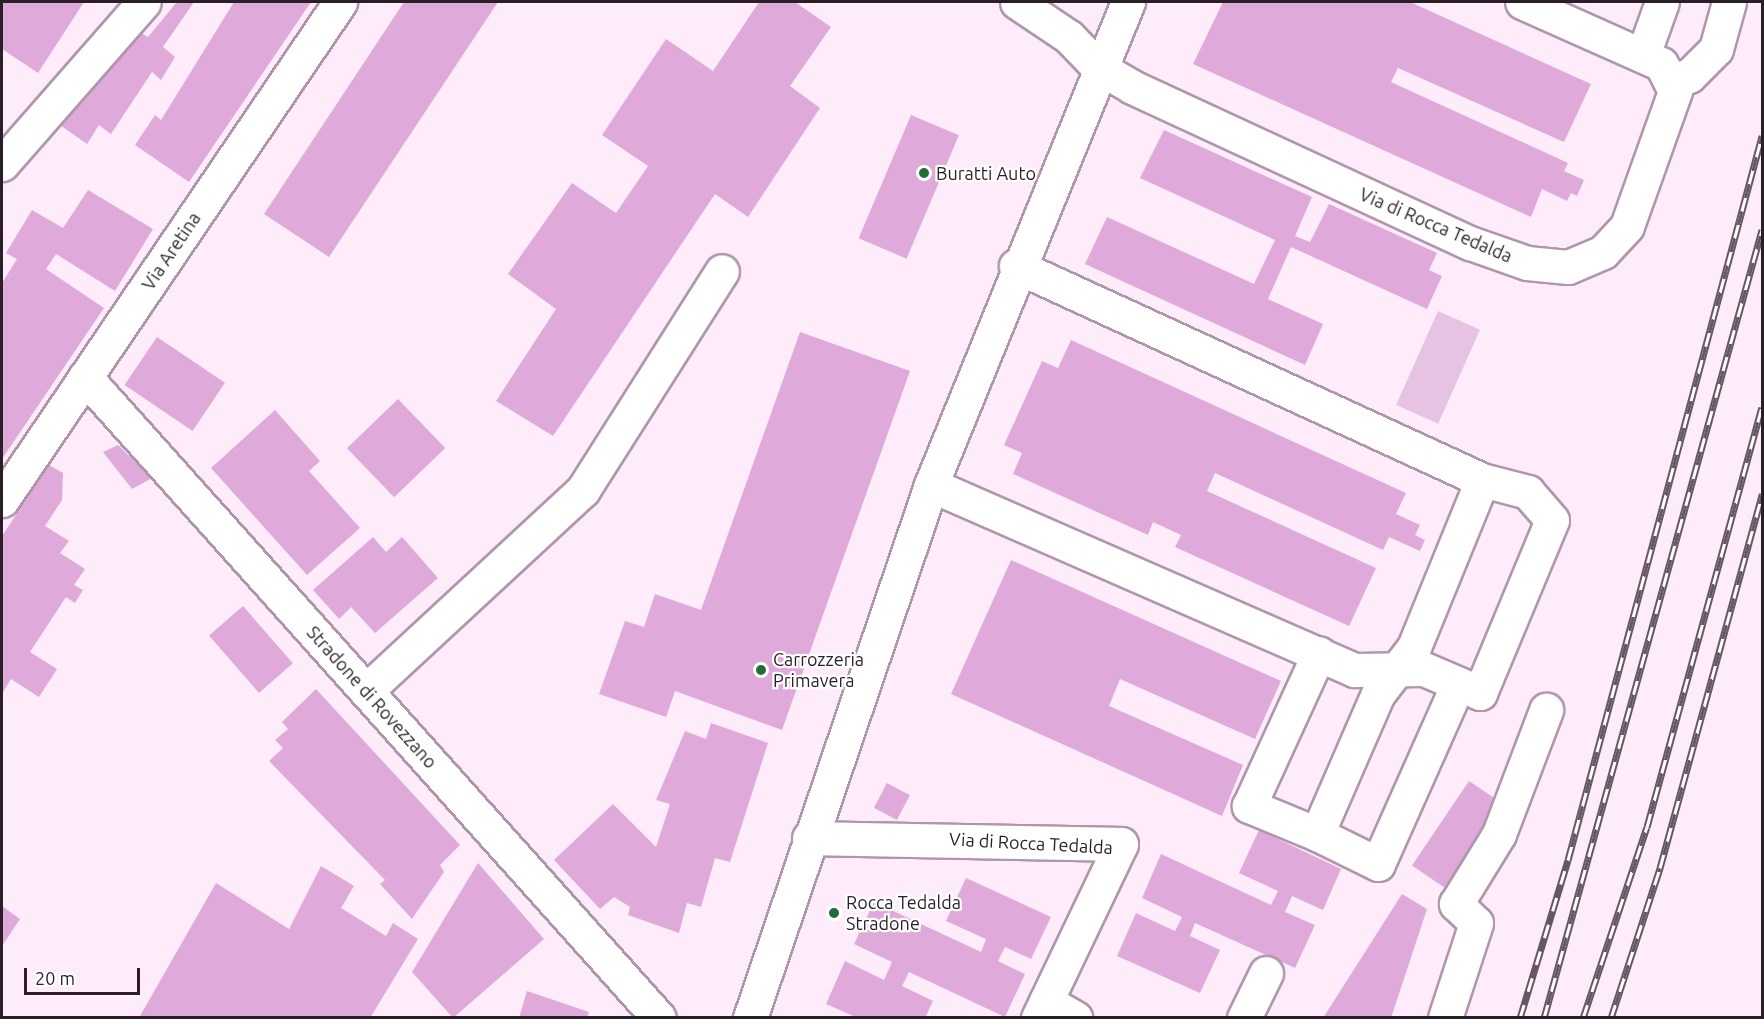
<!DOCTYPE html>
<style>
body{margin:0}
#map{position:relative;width:1764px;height:1019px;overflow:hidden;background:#feecfb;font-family:Ubuntu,sans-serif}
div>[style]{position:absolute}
.green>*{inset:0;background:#e6c3e2;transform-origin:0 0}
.building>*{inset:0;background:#dfaad9;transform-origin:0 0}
.roads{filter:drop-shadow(2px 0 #b096ad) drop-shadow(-2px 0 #b096ad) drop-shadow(0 2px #b096ad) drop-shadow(0 -2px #b096ad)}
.minor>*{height:33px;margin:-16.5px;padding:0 16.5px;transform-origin:16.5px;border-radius:16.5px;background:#fff}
.rail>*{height:7px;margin-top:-3.5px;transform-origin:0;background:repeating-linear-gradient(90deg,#fff 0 14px,#655863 0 28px);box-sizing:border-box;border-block:2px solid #655863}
.dots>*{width:16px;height:16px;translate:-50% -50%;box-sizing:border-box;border:3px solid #fff;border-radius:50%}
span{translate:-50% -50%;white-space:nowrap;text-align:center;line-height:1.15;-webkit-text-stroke:4.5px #fff;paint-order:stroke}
.poi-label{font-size:18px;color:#2a1f28}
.left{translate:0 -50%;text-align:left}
.street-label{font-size:18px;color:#2a1f28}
.frame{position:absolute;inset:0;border:3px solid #2a1f28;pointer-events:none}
.scale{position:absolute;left:24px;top:968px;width:116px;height:27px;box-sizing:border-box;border:3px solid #2a1f28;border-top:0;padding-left:8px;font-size:18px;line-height:21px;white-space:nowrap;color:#2a1f28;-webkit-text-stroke:4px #fff;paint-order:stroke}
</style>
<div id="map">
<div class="green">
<i style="left:1438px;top:311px;width:46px;height:103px;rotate:24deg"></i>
</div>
<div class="building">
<i style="clip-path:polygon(2px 2px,84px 2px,38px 73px,2px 49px)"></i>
<i style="clip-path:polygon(177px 2px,194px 2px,163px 47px,175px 57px,161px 80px,152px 72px,111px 134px,99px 125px,87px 144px,57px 123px,138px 31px,148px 37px)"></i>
<i style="clip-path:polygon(234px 2px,311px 2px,189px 182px,135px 145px,155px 115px,161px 120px)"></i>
<i style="clip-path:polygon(404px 2px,498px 2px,329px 257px,264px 214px)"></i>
<i style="clip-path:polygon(759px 2px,795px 2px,831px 27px,790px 86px,820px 108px,748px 217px,715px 194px,553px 436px,496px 401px,556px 309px,508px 274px,572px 183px,616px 213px,648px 166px,602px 135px,666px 39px,713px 71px)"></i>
<i style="clip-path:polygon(1223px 2px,1410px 2px,1591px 84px,1564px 142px,1398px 68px,1391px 82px,1568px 163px,1564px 171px,1584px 180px,1577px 196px,1571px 193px,1567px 201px,1542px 189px,1531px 217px,1193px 64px)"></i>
<i style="left:911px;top:115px;width:52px;height:134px;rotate:23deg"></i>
<i style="clip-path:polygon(1164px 130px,1312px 197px,1295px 236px,1310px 242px,1329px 204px,1437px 253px,1429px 270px,1442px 276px,1427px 309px,1291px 247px,1268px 299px,1323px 324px,1305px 365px,1085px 264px,1107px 217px,1254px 284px,1275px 240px,1140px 178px)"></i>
<i style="clip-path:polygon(88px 190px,153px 229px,115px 291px,56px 254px,46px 269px,104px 308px,2px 459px,2px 283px,17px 259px,6px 253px,32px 210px,63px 228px)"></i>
<i style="clip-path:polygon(800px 332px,910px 371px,782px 730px,675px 691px,666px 717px,599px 694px,625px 621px,644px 627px,655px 594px,701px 610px)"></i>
<i style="left:157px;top:337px;width:82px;height:58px;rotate:34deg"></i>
<i style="clip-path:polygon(1071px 340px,1406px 493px,1396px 514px,1420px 525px,1415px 535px,1425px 540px,1420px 551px,1389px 537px,1383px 550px,1215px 473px,1207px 491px,1376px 568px,1349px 626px,1175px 547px,1181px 535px,1153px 522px,1148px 535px,1013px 474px,1022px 453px,1004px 445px,1042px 361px,1058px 368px)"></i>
<i style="left:398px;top:399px;width:68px;height:71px;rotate:46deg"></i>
<i style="clip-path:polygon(275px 410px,320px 461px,309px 471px,360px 528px,307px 575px,211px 468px)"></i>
<i style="clip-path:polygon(118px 445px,152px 478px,132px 489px,103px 452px)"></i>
<i style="clip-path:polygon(49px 465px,63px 473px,62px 500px,45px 526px,69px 541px,60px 553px,85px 569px,74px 585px,83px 590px,75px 603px,66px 597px,30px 652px,57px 669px,39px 697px,11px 679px,2px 694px,2px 536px)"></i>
<i style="clip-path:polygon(373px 537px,386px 552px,402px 537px,438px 578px,375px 633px,351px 607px,339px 619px,313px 590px)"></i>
<i style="clip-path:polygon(1011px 560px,1281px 681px,1255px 739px,1120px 679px,1109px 706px,1243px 765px,1222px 816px,951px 694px)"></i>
<i style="left:243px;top:606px;width:76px;height:45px;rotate:49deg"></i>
<i style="clip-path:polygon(316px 689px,460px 845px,440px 865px,444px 872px,412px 919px,380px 884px,385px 880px,269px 761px,283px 748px,275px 740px,288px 729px,282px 722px)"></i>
<i style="clip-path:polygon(711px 723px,768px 743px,730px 862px,715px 858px,701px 907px,687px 903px,679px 933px,628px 915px,630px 907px,614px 897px,600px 909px,554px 860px,613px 804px,656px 847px,670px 804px,656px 800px,685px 731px,706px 739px)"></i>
<i style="left:1469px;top:781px;width:40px;height:102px;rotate:34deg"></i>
<i style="left:887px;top:783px;width:26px;height:28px;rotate:28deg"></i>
<i style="clip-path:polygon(1259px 830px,1341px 869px,1323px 910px,1292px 896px,1285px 912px,1315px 925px,1295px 968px,1195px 923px,1190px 936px,1220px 950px,1200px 993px,1117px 956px,1136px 913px,1175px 931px,1182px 917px,1142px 898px,1161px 854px,1271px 905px,1278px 891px,1239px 873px)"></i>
<i style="clip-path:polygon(478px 863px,544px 939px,453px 1018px,412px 972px)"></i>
<i style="clip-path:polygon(321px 866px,354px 886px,341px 908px,386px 936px,393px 923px,418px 939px,370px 1018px,140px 1016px,216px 883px,289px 929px)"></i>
<i style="clip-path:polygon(966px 878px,1051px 917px,1031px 959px,1005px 947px,998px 961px,1025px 974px,1005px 1017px,909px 972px,902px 986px,933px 1001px,925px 1018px,858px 1018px,826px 1004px,845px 961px,884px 980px,892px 962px,854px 944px,874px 902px,981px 952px,986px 939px,946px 921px)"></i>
<i style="clip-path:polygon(1402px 894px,1427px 909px,1391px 1018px,1323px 1018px)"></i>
<i style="clip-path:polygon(2px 906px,20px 919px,2px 946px)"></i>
<i style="clip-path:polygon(527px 991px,589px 1012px,587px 1018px,519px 1018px)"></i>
</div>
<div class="roads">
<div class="minor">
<i style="left:1017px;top:2px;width:63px;rotate:33.9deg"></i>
<i style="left:1069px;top:37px;width:42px;rotate:46deg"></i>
<i style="left:1098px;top:67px;width:39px;rotate:30deg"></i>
<i style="left:1132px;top:87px;width:372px;rotate:24.8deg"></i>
<i style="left:1470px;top:243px;width:60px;rotate:19.3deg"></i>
<i style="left:1527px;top:263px;width:41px;rotate:5.6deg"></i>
<i style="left:1568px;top:267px;width:38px;rotate:-23deg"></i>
<i style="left:1603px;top:252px;width:35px;rotate:-47deg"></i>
<i style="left:1627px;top:226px;width:143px;rotate:-70.4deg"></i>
<i style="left:1675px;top:91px;width:30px;rotate:-117deg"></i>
<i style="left:1661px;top:64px;width:152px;rotate:-156deg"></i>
<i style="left:1643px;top:55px;width:56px;rotate:-70.3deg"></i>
<i style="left:1672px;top:79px;width:17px;rotate:-10deg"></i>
<i style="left:1689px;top:76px;width:38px;rotate:-45deg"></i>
<i style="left:1716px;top:49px;width:49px;rotate:-74.5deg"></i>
<i style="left:2px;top:164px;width:215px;rotate:-48.8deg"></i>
<i style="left:85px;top:377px;width:860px;rotate:48.16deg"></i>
<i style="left:931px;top:485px;width:462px;rotate:23.6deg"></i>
<i style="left:1354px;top:670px;width:70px;rotate:-0.8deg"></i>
<i style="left:1424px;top:669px;width:61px;rotate:23.2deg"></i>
<i style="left:1480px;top:693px;width:187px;rotate:-67.4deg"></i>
<i style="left:1552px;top:520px;width:37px;rotate:-131deg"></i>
<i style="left:1528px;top:492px;width:48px;rotate:-165.4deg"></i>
<i style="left:1482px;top:480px;width:513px;rotate:-155.33deg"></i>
<i style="left:2px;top:500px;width:602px;rotate:-55.83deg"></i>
<i style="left:1458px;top:684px;width:197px;rotate:114deg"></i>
<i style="left:1378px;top:864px;width:68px;rotate:-153.8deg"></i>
<i style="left:1317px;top:834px;width:153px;rotate:-66.5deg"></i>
<i style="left:1378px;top:694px;width:59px;rotate:-52.5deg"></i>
<i style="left:1414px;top:647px;width:180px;rotate:-67.8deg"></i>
<i style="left:366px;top:691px;width:296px;rotate:-42.8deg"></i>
<i style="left:583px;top:490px;width:259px;rotate:-57.6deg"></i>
<i style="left:1317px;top:834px;width:74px;rotate:-157.6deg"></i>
<i style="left:1249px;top:806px;width:168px;rotate:-65.4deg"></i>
<i style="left:809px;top:838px;width:312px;rotate:1.1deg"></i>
<i style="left:1121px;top:844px;width:193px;rotate:115.5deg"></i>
<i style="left:1046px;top:1001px;width:34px;rotate:30deg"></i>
<i style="left:750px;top:1018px;width:563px;rotate:-71.24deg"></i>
<i style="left:931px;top:485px;width:522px;rotate:-67.81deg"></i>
<i style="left:1244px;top:1018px;width:50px;rotate:-63.9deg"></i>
<i style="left:1445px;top:1018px;width:100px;rotate:-71.9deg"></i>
<i style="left:1476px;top:923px;width:28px;rotate:-136deg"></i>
<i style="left:1456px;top:904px;width:82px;rotate:-58.4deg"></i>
<i style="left:1499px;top:834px;width:133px;rotate:-69.2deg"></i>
</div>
</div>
<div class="rail">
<i style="left:1520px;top:1018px;width:165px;rotate:-73.1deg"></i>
<i style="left:1568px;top:860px;width:750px;rotate:-75deg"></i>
<i style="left:1544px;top:1018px;width:818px;rotate:-74.54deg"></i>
<i style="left:1583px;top:1018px;width:201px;rotate:-71.5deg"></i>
<i style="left:1647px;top:827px;width:435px;rotate:-74.7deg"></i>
<i style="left:1611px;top:1018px;width:158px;rotate:-71.9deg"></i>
<i style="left:1660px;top:868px;width:388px;rotate:-74.7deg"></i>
</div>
<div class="dots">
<i style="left:924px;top:173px;background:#236c39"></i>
<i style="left:761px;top:670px;background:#236c39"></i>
<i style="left:834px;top:913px;background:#236c39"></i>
</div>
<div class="poi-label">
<span class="left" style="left:936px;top:173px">Buratti Auto</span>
<span class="left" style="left:773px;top:670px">Carrozzeria<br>Primavera</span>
<span class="left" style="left:846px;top:913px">Rocca Tedalda<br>Stradone</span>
</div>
<div class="street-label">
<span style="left:1436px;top:225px;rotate:23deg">Via di Rocca Tedalda</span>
<span style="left:171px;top:251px;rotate:-56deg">Via Aretina</span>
<span style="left:372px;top:697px;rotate:48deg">Stradone di Rovezzano</span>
<span style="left:1031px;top:843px;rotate:3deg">Via di Rocca Tedalda</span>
</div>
<div class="frame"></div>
<div class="scale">20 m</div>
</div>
